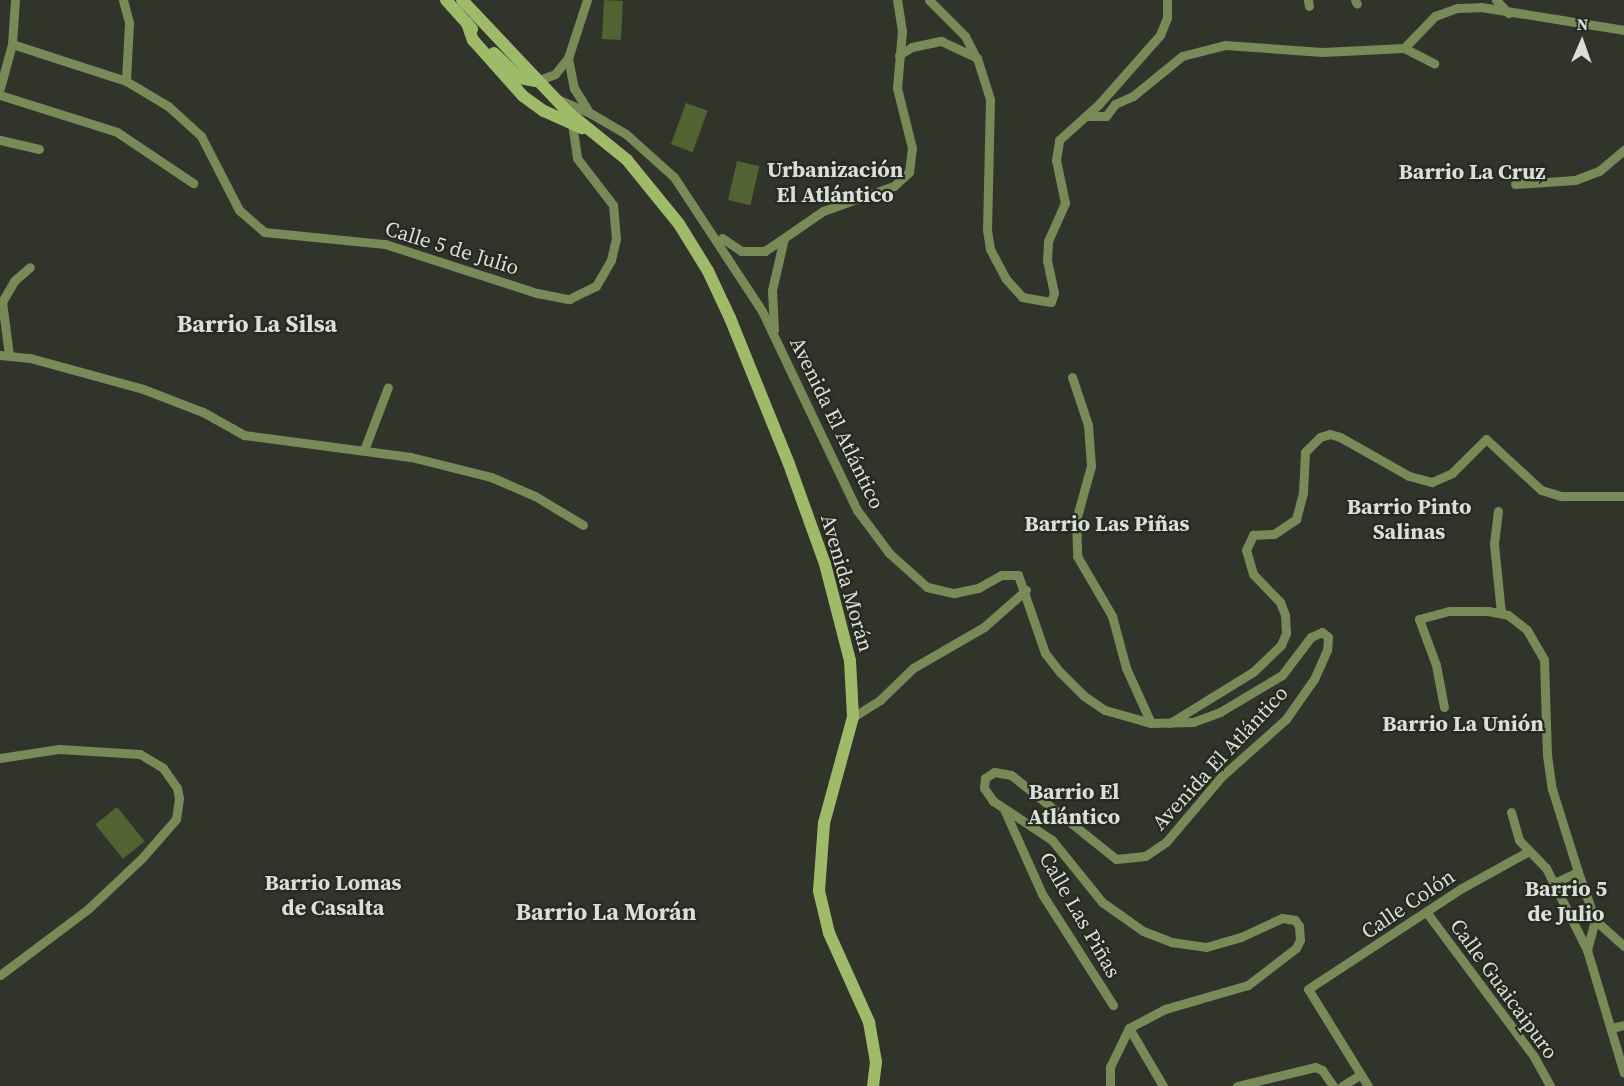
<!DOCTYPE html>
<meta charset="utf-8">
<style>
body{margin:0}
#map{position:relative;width:1624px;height:1086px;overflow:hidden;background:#30342a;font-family:"Source Serif 4",serif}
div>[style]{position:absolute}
.green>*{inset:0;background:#526332;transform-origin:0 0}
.street>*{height:9px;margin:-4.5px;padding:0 4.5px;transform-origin:4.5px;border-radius:4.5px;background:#778a58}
.secondary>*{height:12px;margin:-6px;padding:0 6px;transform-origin:6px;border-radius:6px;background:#9ebb69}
span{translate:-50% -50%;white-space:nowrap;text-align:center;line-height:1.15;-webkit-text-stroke:4.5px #262a20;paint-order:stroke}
.street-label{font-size:21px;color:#dcded8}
.neighbourhood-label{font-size:22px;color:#dcded8;font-weight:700}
.quarter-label{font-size:24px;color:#dcded8;font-weight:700}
.north{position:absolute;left:1552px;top:12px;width:60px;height:60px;-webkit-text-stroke:4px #262a20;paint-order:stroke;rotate:2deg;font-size:16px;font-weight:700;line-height:24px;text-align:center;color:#dcded8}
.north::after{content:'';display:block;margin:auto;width:21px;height:27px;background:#dcded8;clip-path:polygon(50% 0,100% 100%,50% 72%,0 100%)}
</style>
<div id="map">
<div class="green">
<i style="left:604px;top:0;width:19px;height:39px;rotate:3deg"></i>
<i style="left:686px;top:103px;width:23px;height:44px;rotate:20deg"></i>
<i style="left:737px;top:161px;width:23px;height:40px;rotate:13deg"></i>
<i style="left:117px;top:807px;width:44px;height:28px;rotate:51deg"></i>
</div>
<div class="street">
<i style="left:123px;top:0;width:24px;rotate:75deg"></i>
<i style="left:129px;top:23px;width:58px;rotate:93deg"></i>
<i style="left:929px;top:0;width:51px;rotate:45deg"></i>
<i style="left:965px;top:36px;width:20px;rotate:63deg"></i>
<i style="left:1308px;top:0;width:6px;rotate:81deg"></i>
<i style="left:1355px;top:0;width:4px;rotate:63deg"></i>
<i style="left:1496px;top:0;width:18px;rotate:47deg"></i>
<i style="left:12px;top:44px;width:120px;rotate:18deg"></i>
<i style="left:126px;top:81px;width:49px;rotate:30.8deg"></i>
<i style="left:168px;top:106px;width:45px;rotate:42.3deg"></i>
<i style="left:201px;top:136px;width:83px;rotate:62.8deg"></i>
<i style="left:239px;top:210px;width:33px;rotate:41deg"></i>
<i style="left:264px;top:232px;width:122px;rotate:5.7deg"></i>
<i style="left:385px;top:244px;width:160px;rotate:17.9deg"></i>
<i style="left:537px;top:293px;width:33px;rotate:11deg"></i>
<i style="left:569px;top:299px;width:30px;rotate:-26deg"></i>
<i style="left:596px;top:286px;width:30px;rotate:-60deg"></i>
<i style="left:611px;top:260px;width:22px;rotate:-77deg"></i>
<i style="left:616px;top:239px;width:34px;rotate:-95deg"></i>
<i style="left:613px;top:205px;width:59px;rotate:-127.5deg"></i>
<i style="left:577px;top:158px;width:34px;rotate:-98deg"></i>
<i style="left:1404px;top:48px;width:45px;rotate:-45.9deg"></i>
<i style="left:1435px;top:16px;width:23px;rotate:-20deg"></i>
<i style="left:1457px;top:8px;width:24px;rotate:-2deg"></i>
<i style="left:1481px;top:7px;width:145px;rotate:9.1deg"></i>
<i style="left:899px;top:55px;width:15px;rotate:-32deg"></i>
<i style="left:912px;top:47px;width:30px;rotate:-12deg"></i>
<i style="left:941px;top:41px;width:40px;rotate:25deg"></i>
<i style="left:977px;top:58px;width:43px;rotate:72.4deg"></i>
<i style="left:990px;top:99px;width:131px;rotate:91.3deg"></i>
<i style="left:987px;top:230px;width:19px;rotate:81deg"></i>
<i style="left:990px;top:249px;width:34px;rotate:62deg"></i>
<i style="left:1006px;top:279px;width:24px;rotate:48deg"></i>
<i style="left:1022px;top:297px;width:29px;rotate:10deg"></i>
<i style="left:1051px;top:302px;width:9px;rotate:-72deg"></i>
<i style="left:1054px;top:293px;width:33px;rotate:-102deg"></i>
<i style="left:1047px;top:261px;width:20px;rotate:-87deg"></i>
<i style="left:1048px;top:241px;width:42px;rotate:-65.9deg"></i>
<i style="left:1065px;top:203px;width:44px;rotate:-101.8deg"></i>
<i style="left:1056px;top:160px;width:20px;rotate:-81deg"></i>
<i style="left:1059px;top:140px;width:54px;rotate:-42deg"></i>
<i style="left:1099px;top:104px;width:92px;rotate:-48.5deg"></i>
<i style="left:1160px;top:35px;width:18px;rotate:-68deg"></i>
<i style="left:1167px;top:18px;width:18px;rotate:-90deg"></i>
<i style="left:568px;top:58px;width:31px;rotate:79deg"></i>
<i style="left:574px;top:88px;width:25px;rotate:58deg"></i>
<i style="left:536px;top:81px;width:20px;rotate:-20deg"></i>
<i style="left:555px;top:74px;width:21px;rotate:-51deg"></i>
<i style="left:568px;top:58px;width:61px;rotate:-71.9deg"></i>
<i style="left:0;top:88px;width:46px;rotate:-74.7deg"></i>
<i style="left:12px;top:44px;width:44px;rotate:-86.1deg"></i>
<i style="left:0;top:95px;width:123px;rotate:17.5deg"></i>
<i style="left:117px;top:132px;width:92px;rotate:33.9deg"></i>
<i style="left:557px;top:99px;width:36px;rotate:23deg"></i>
<i style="left:590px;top:113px;width:42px;rotate:30.3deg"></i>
<i style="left:626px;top:134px;width:64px;rotate:41.9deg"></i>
<i style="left:674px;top:177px;width:160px;rotate:56.7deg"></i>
<i style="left:762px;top:311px;width:221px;rotate:64.5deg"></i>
<i style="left:857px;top:510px;width:54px;rotate:53.3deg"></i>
<i style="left:889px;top:553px;width:51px;rotate:41.8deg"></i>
<i style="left:927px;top:587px;width:28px;rotate:13deg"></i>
<i style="left:954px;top:593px;width:25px;rotate:-12deg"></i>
<i style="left:978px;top:588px;width:26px;rotate:-29deg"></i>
<i style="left:1001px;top:575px;width:17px"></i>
<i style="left:1018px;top:575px;width:83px;rotate:70.9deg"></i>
<i style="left:1045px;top:653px;width:24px;rotate:52deg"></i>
<i style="left:1060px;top:672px;width:34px;rotate:45deg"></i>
<i style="left:1084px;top:696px;width:25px;rotate:34deg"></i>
<i style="left:1105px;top:710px;width:48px;rotate:15.8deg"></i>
<i style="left:1151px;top:723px;width:42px;rotate:-1.4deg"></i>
<i style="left:1193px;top:722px;width:29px;rotate:-20deg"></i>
<i style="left:1220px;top:712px;width:72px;rotate:-30.8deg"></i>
<i style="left:1282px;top:675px;width:48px;rotate:-52.7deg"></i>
<i style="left:1311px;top:637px;width:12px;rotate:-24deg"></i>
<i style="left:1322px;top:632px;width:8px;rotate:40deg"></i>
<i style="left:1328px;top:637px;width:13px;rotate:94deg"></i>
<i style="left:1327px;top:650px;width:32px;rotate:114deg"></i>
<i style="left:1314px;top:679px;width:49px;rotate:125deg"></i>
<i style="left:1286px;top:719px;width:87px;rotate:138.3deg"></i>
<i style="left:1221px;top:777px;width:85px;rotate:130.2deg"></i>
<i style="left:1166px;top:842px;width:25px;rotate:146deg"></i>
<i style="left:1145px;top:856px;width:29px;rotate:174deg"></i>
<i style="left:1116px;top:859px;width:134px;rotate:-141.3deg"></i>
<i style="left:1011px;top:775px;width:17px;rotate:-170deg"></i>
<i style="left:994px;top:772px;width:11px;rotate:146deg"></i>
<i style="left:985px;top:778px;width:10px;rotate:96deg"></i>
<i style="left:984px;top:788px;width:16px;rotate:55deg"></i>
<i style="left:993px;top:801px;width:71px;rotate:33.5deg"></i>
<i style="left:1052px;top:840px;width:80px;rotate:51.1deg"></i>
<i style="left:1102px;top:902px;width:50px;rotate:35.3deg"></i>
<i style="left:1143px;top:931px;width:30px;rotate:21deg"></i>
<i style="left:1171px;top:942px;width:35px;rotate:8deg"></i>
<i style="left:1206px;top:947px;width:36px;rotate:-16deg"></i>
<i style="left:1241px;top:937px;width:45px;rotate:-24.9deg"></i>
<i style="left:1282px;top:918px;width:13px;rotate:9deg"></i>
<i style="left:1295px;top:920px;width:7px;rotate:56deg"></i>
<i style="left:1299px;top:926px;width:14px;rotate:86deg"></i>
<i style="left:1300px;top:940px;width:9px;rotate:117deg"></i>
<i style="left:1296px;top:948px;width:61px;rotate:142.4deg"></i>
<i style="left:1248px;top:985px;width:86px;rotate:163.9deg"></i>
<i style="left:1165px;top:1009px;width:41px;rotate:152.2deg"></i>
<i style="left:1129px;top:1028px;width:43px;rotate:116deg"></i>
<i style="left:1110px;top:1067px;width:19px;rotate:90deg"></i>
<i style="left:1086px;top:116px;width:20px"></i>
<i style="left:1106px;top:116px;width:15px;rotate:-53deg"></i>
<i style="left:1115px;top:104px;width:20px;rotate:-24deg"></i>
<i style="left:1133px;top:96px;width:63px;rotate:-39.2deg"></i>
<i style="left:1182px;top:56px;width:44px;rotate:-14.3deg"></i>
<i style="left:1225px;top:45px;width:97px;rotate:4.1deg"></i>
<i style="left:1322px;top:52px;width:82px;rotate:-2.8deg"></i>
<i style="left:1404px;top:48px;width:34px;rotate:27deg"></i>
<i style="left:0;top:140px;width:40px;rotate:13deg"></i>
<i style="left:1515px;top:184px;width:60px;rotate:-3.8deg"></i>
<i style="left:1575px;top:180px;width:26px;rotate:-21deg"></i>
<i style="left:1599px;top:171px;width:33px;rotate:-40deg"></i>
<i style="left:722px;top:238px;width:23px;rotate:34deg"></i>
<i style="left:741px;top:251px;width:24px"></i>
<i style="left:765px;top:251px;width:70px;rotate:-34.6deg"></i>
<i style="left:823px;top:211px;width:75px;rotate:-19.4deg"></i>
<i style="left:894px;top:186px;width:21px;rotate:-43deg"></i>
<i style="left:909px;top:172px;width:24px;rotate:-83deg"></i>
<i style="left:912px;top:148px;width:62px;rotate:-104deg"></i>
<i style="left:897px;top:88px;width:57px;rotate:-85deg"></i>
<i style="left:902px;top:31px;width:31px;rotate:-99deg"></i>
<i style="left:774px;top:330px;width:40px;rotate:-92.9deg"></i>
<i style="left:772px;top:290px;width:53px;rotate:-77deg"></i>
<i style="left:0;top:355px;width:30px;rotate:6deg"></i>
<i style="left:30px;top:358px;width:117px;rotate:15.3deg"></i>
<i style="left:143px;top:389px;width:64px;rotate:21deg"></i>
<i style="left:203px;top:412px;width:47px;rotate:29.3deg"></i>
<i style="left:244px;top:435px;width:168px;rotate:7.5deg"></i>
<i style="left:411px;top:457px;width:82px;rotate:14deg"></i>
<i style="left:491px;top:477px;width:48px;rotate:23.4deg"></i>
<i style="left:535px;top:496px;width:56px;rotate:31.1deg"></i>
<i style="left:9px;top:355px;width:53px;rotate:-97.5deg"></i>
<i style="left:2px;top:302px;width:24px;rotate:-60deg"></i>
<i style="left:14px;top:281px;width:21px;rotate:-41deg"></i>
<i style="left:1072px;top:377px;width:51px;rotate:71.6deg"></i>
<i style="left:1088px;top:425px;width:41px;rotate:85.8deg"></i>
<i style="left:1091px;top:466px;width:56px;rotate:105.5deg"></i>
<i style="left:1076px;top:520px;width:36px;rotate:88deg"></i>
<i style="left:1077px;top:556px;width:69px;rotate:59.7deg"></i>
<i style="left:1112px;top:616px;width:54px;rotate:74.9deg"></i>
<i style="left:1126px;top:668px;width:60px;rotate:65.6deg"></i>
<i style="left:364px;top:450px;width:67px;rotate:-69.1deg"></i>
<i style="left:1498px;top:511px;width:33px;rotate:97deg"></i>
<i style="left:1494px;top:544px;width:69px;rotate:84.2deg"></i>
<i style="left:1444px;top:707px;width:43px;rotate:-100.8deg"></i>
<i style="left:1436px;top:665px;width:49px;rotate:-110.3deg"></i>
<i style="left:1419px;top:619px;width:31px;rotate:-15deg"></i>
<i style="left:1449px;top:611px;width:39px"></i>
<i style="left:1488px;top:611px;width:20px;rotate:11deg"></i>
<i style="left:1508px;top:615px;width:24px;rotate:38deg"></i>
<i style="left:1527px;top:630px;width:34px;rotate:60deg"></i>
<i style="left:1544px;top:660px;width:95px;rotate:88.2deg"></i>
<i style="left:1547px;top:755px;width:34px;rotate:82deg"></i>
<i style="left:1552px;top:789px;width:87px;rotate:72.6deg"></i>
<i style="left:1578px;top:872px;width:51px;rotate:70.5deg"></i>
<i style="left:1595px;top:920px;width:39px;rotate:42deg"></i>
<i style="left:853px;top:717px;width:32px;rotate:-32deg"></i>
<i style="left:880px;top:700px;width:46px;rotate:-44.1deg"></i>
<i style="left:913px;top:668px;width:82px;rotate:-30deg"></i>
<i style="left:984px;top:627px;width:56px;rotate:-41.4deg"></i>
<i style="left:1170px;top:723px;width:97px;rotate:-31.6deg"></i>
<i style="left:1253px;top:672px;width:39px;rotate:-44deg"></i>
<i style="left:1281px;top:645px;width:13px;rotate:-67deg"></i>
<i style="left:1286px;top:633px;width:18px;rotate:-93deg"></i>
<i style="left:1285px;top:615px;width:14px;rotate:-111deg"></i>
<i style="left:1280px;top:602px;width:39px;rotate:-134deg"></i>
<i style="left:1253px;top:574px;width:25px;rotate:-106deg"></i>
<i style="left:1246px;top:550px;width:17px;rotate:-65deg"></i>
<i style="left:1253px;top:535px;width:21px;rotate:-3deg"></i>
<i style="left:1274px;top:534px;width:27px;rotate:-34deg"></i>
<i style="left:1296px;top:519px;width:27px;rotate:-75deg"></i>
<i style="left:1303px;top:493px;width:41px;rotate:-87.2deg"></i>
<i style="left:1305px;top:452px;width:21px;rotate:-45deg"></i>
<i style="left:1320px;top:437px;width:10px;rotate:-17deg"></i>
<i style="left:1330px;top:434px;width:10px;rotate:17deg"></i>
<i style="left:1340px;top:437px;width:79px;rotate:29.5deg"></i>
<i style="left:1409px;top:476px;width:24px;rotate:15deg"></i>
<i style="left:1432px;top:482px;width:22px;rotate:-24deg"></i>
<i style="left:1452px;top:473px;width:48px;rotate:-45deg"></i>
<i style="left:1486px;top:439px;width:75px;rotate:42.8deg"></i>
<i style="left:1541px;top:490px;width:21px;rotate:17deg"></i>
<i style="left:1561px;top:496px;width:63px"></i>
<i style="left:0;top:758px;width:60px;rotate:-8.7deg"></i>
<i style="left:59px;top:749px;width:81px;rotate:3.5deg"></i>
<i style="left:140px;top:754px;width:27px;rotate:31deg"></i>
<i style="left:163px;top:768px;width:24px;rotate:55deg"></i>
<i style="left:177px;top:788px;width:10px;rotate:79deg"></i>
<i style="left:179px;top:798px;width:21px;rotate:98deg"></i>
<i style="left:176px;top:819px;width:52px;rotate:131.1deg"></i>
<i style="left:142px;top:858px;width:74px;rotate:136.6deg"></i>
<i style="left:88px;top:909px;width:110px;rotate:143.1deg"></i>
<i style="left:1004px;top:809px;width:93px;rotate:65.9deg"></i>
<i style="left:1042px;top:894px;width:132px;rotate:57.4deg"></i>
<i style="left:1511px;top:812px;width:29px;rotate:74deg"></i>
<i style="left:1519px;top:840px;width:39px;rotate:46deg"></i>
<i style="left:1546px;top:868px;width:92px;rotate:63.4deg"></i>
<i style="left:1587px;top:950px;width:128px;rotate:73.3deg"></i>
<i style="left:1554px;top:883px;width:26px;rotate:-25deg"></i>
<i style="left:1427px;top:913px;width:177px;rotate:53.3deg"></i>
<i style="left:1533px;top:1055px;width:35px;rotate:61deg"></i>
<i style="left:1587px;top:950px;width:31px;rotate:-75deg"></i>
<i style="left:1129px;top:1028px;width:67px;rotate:59.6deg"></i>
<i style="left:1611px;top:1028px;width:13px;rotate:-13deg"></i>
<i style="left:1237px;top:1086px;width:80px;rotate:-13.7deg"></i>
<i style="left:1315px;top:1067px;width:8px;rotate:23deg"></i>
<i style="left:1322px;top:1070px;width:19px;rotate:55deg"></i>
<i style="left:1342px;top:1086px;width:22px;rotate:-32deg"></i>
<i style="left:1368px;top:1086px;width:114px;rotate:-121.7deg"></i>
<i style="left:1308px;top:989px;width:184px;rotate:-33.3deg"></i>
<i style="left:1462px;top:888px;width:77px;rotate:-28.9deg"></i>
</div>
<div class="secondary">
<i style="left:446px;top:0;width:39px;rotate:48deg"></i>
<i style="left:462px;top:0;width:156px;rotate:46.6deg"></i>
<i style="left:569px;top:113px;width:75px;rotate:39deg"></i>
<i style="left:627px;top:160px;width:82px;rotate:50.9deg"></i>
<i style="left:679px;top:224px;width:55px;rotate:58.3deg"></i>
<i style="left:708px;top:271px;width:52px;rotate:64.9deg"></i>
<i style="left:730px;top:318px;width:157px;rotate:68deg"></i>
<i style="left:789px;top:464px;width:106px;rotate:70.2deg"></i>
<i style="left:825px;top:564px;width:100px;rotate:75.5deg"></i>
<i style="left:850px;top:661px;width:56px;rotate:86.9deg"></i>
<i style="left:853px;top:717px;width:110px;rotate:105.3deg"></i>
<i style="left:824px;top:823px;width:68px;rotate:94.2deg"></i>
<i style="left:819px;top:891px;width:43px;rotate:76.6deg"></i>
<i style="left:829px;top:933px;width:98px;rotate:65.8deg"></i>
<i style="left:869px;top:1022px;width:41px;rotate:80.1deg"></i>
<i style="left:876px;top:1062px;width:24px;rotate:97deg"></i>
<i style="left:467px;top:23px;width:18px;rotate:71deg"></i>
<i style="left:473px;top:40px;width:75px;rotate:48.2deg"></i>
<i style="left:523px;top:96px;width:26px;rotate:36deg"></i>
<i style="left:544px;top:111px;width:42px;rotate:24.1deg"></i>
<i style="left:494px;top:53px;width:36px;rotate:44deg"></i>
<i style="left:520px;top:78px;width:16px;rotate:11deg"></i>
</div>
<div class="street-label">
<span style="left:452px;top:248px;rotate:17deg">Calle 5 de Julio</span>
<span style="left:837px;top:423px;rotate:64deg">Avenida El Atlántico</span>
<span style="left:847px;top:583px;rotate:74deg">Avenida Morán</span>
<span style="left:1220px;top:758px;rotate:-47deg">Avenida El Atlántico</span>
<span style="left:1408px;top:904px;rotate:-34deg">Calle Colón</span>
<span style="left:1080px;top:915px;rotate:60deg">Calle Las Piñas</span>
<span style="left:1504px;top:989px;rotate:54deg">Calle Guaicaipuro</span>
</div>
<div class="neighbourhood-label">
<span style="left:835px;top:182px">Urbanización<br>El Atlántico</span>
<span style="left:1472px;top:172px">Barrio La Cruz</span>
<span style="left:1409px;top:519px">Barrio Pinto<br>Salinas</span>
<span style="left:1107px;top:524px">Barrio Las Piñas</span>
<span style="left:1463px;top:724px">Barrio La Unión</span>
<span style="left:1074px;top:804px">Barrio El<br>Atlántico</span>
<span style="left:333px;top:895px">Barrio Lomas<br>de Casalta</span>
<span style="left:1566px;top:901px">Barrio 5<br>de Julio</span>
</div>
<div class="quarter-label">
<span style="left:257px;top:324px">Barrio La Silsa</span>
<span style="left:606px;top:912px">Barrio La Morán</span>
</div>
<div class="north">N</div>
</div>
